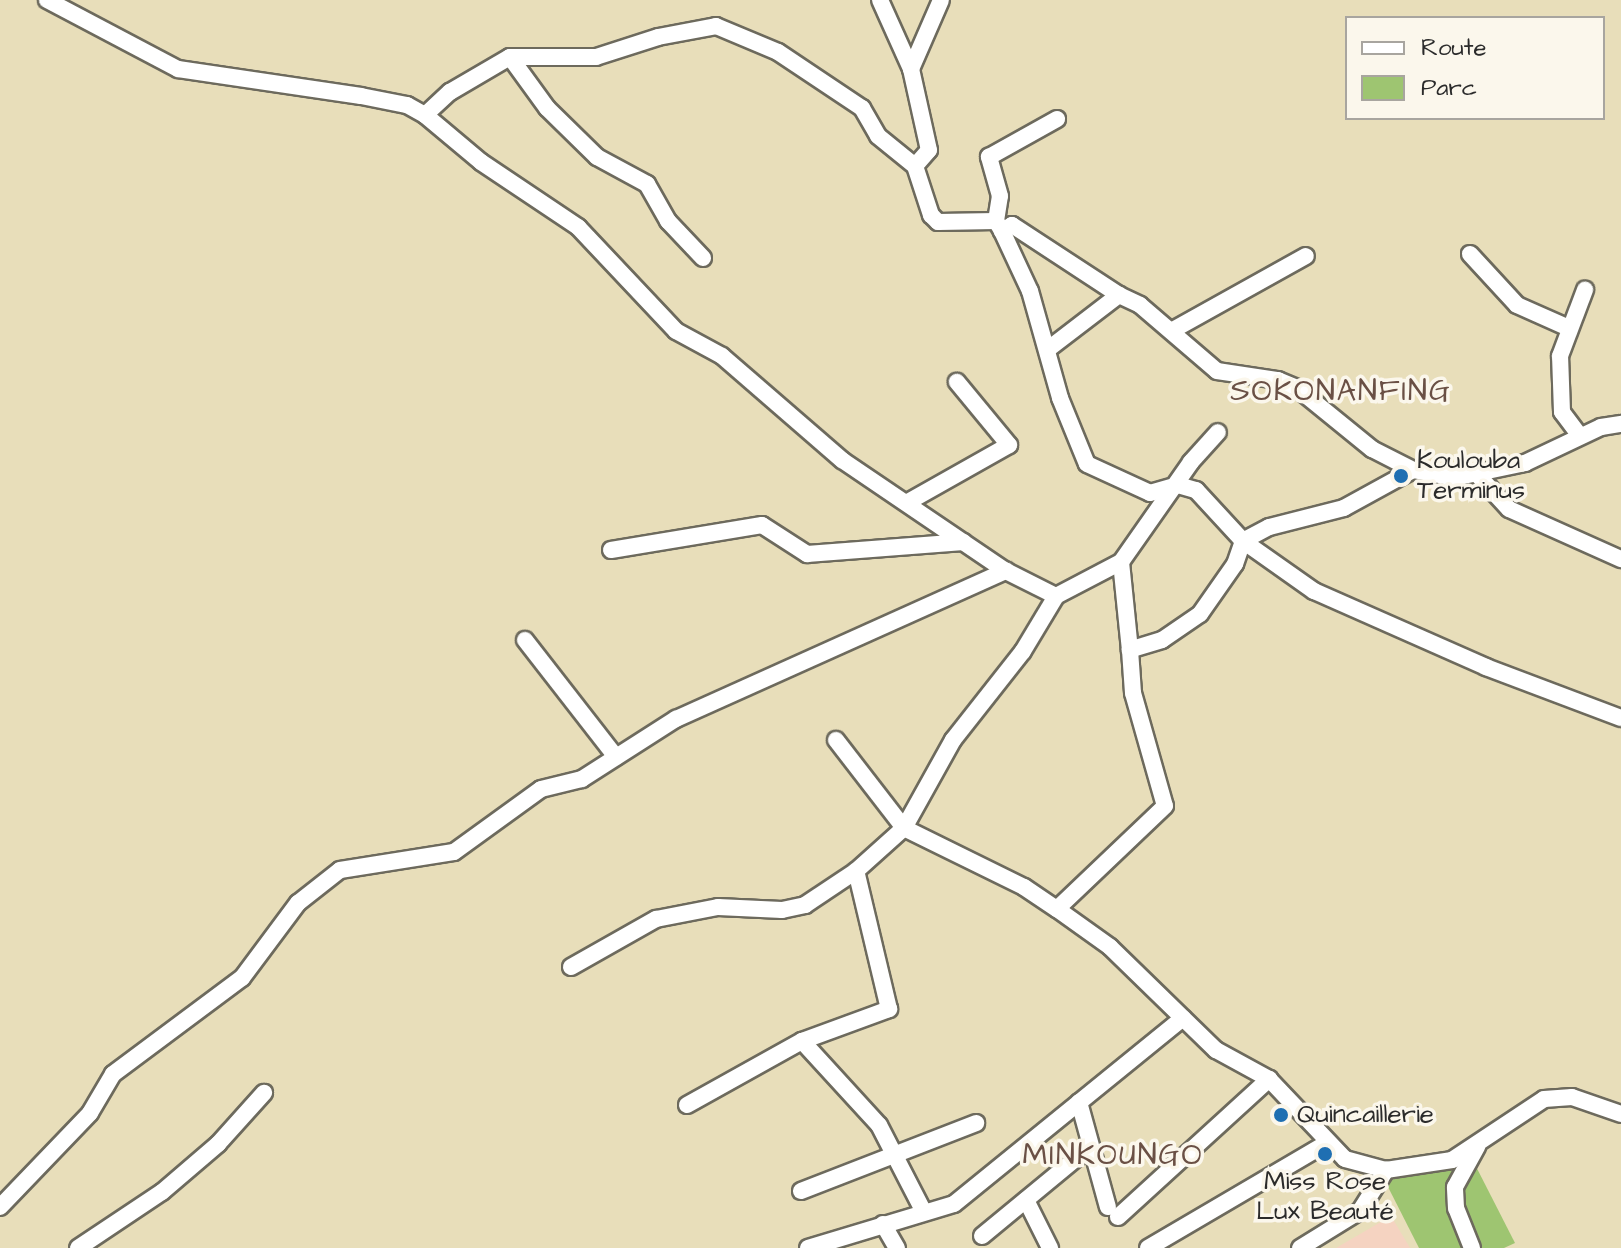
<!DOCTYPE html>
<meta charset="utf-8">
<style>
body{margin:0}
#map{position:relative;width:1621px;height:1248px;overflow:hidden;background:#e8deba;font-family:"Architects Daughter",sans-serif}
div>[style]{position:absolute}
.built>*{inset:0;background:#f5d3c1}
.green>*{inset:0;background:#9ec571}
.roads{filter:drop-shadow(2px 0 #6d6a5d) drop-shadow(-2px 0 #6d6a5d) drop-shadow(0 2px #6d6a5d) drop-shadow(0 -2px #6d6a5d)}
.minor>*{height:16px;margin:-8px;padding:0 8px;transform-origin:8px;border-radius:8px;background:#fff}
.dots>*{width:22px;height:22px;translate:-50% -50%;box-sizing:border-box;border:4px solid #fbf7ec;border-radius:50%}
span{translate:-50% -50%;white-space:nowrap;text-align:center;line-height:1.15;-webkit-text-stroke:7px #fbf7ec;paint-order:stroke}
.poi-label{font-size:26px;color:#2b2b2b}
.left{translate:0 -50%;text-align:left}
.quarter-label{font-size:30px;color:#6a5045;letter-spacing:2px}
.legend{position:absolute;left:1345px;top:16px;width:260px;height:104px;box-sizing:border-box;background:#fbf7ec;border:2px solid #a8a59f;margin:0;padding:10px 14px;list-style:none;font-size:24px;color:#2b2b2b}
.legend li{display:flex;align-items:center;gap:16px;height:40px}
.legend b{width:40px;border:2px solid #a8a59f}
</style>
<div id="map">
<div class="built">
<i style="clip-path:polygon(1391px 1216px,1410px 1248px,1336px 1248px)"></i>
</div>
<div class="green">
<i style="clip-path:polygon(1464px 1143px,1515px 1243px,1504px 1248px,1419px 1248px,1386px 1183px)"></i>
</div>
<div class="roads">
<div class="minor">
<i style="left:47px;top:0;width:148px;rotate:27.8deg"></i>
<i style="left:178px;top:69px;width:185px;rotate:8.4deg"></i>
<i style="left:361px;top:96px;width:47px;rotate:11.1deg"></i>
<i style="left:407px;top:105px;width:21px;rotate:29deg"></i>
<i style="left:425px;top:115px;width:73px;rotate:40deg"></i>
<i style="left:481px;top:162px;width:117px;rotate:33.8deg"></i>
<i style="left:578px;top:227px;width:143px;rotate:46.7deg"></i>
<i style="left:676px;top:331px;width:52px;rotate:28.5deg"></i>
<i style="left:722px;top:356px;width:159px;rotate:40.9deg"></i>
<i style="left:842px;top:460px;width:198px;rotate:34.1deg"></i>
<i style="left:1006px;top:571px;width:56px;rotate:26.6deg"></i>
<i style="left:1056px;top:596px;width:73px;rotate:-27.6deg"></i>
<i style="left:1121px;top:562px;width:122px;rotate:-55deg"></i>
<i style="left:1191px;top:462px;width:40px;rotate:-48deg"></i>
<i style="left:880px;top:0;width:76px;rotate:65.8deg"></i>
<i style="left:911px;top:69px;width:83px;rotate:77.5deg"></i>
<i style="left:929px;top:150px;width:21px;rotate:131deg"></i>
<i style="left:915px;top:166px;width:52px;rotate:71.9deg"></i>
<i style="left:931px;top:215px;width:10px;rotate:45deg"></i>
<i style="left:938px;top:222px;width:58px;rotate:-1deg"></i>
<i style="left:996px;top:221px;width:12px;rotate:59deg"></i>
<i style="left:510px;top:57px;width:63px;rotate:54deg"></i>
<i style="left:547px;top:108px;width:70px;rotate:44.4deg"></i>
<i style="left:597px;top:157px;width:57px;rotate:28.4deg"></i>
<i style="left:647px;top:184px;width:43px;rotate:60.4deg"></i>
<i style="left:668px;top:221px;width:51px;rotate:46.6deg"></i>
<i style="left:911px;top:69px;width:75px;rotate:-66.5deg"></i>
<i style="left:425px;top:115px;width:34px;rotate:-43deg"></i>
<i style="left:450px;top:92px;width:69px;rotate:-30.3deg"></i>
<i style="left:510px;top:57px;width:86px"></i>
<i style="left:596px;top:57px;width:65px;rotate:-17.9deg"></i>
<i style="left:658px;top:37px;width:59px;rotate:-10.7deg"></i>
<i style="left:716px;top:26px;width:67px;rotate:22.8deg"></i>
<i style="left:778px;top:52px;width:101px;rotate:33.7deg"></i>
<i style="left:862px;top:108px;width:32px;rotate:60deg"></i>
<i style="left:878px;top:136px;width:48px;rotate:39deg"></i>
<i style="left:996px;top:221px;width:25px;rotate:-81deg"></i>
<i style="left:1000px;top:196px;width:41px;rotate:-105.8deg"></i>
<i style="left:989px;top:157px;width:78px;rotate:-29.2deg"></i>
<i style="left:1470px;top:254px;width:69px;rotate:47.3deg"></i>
<i style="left:1517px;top:305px;width:57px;rotate:23.9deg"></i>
<i style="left:1119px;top:295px;width:23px;rotate:25deg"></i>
<i style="left:1140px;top:305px;width:101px;rotate:40.6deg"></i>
<i style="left:1217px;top:371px;width:62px;rotate:8.4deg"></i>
<i style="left:1278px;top:380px;width:21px;rotate:23deg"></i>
<i style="left:1297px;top:388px;width:97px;rotate:39.1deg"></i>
<i style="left:1372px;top:449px;width:46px;rotate:27.1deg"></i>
<i style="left:1413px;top:470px;width:42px;rotate:11deg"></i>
<i style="left:1454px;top:478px;width:73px;rotate:-11.9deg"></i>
<i style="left:1525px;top:463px;width:84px;rotate:-25.3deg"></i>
<i style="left:1601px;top:427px;width:20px;rotate:-9deg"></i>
<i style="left:1173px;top:330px;width:152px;rotate:-29.1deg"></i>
<i style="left:1047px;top:350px;width:91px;rotate:-37.4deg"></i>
<i style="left:1119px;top:295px;width:128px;rotate:-146.8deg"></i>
<i style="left:1012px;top:225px;width:12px;rotate:149deg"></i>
<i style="left:1002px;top:231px;width:66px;rotate:65deg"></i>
<i style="left:1030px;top:291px;width:111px;rotate:74.3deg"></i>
<i style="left:1060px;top:398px;width:71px;rotate:67.8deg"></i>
<i style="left:1087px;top:464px;width:69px;rotate:24.7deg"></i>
<i style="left:1150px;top:493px;width:29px;rotate:-16deg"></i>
<i style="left:1178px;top:485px;width:19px;rotate:16deg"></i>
<i style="left:1196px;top:490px;width:69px;rotate:47.3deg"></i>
<i style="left:1243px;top:541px;width:87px;rotate:35.2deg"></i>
<i style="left:1314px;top:591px;width:188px;rotate:23.8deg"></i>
<i style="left:1486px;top:667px;width:144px;rotate:20.7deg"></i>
<i style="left:1580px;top:436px;width:30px;rotate:-127deg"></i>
<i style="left:1562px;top:412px;width:56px;rotate:-92deg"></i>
<i style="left:1560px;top:356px;width:71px;rotate:-69.3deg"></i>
<i style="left:1413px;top:470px;width:79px;rotate:151.2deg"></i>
<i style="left:1344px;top:508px;width:77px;rotate:165.8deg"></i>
<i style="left:1269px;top:527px;width:30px;rotate:152deg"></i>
<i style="left:1243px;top:541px;width:24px;rotate:109deg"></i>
<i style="left:1235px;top:564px;width:61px;rotate:125deg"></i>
<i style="left:1200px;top:614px;width:46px;rotate:145.6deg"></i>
<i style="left:1162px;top:640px;width:34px;rotate:163deg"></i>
<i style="left:1130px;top:650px;width:43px;rotate:86deg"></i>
<i style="left:1133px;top:693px;width:117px;rotate:74.2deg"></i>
<i style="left:1165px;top:806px;width:149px;rotate:136.4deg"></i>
<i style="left:1057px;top:909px;width:65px;rotate:35.6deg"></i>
<i style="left:1110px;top:947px;width:148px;rotate:44.2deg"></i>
<i style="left:1216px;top:1050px;width:60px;rotate:28.7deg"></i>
<i style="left:1269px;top:1079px;width:110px;rotate:46.5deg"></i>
<i style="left:1345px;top:1159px;width:42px;rotate:15deg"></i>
<i style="left:1386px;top:1170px;width:67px;rotate:-8.6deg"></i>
<i style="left:1452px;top:1160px;width:110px;rotate:-33.5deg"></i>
<i style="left:1544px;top:1099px;width:28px;rotate:-4deg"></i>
<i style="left:1572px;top:1097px;width:52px;rotate:19.1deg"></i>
<i style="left:1476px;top:473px;width:49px;rotate:47.5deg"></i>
<i style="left:1509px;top:509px;width:123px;rotate:24.1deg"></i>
<i style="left:908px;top:502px;width:116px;rotate:-29.4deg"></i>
<i style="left:1009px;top:445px;width:82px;rotate:-129.5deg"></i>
<i style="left:611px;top:550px;width:153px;rotate:-9.4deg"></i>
<i style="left:762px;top:525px;width:54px;rotate:32.8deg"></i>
<i style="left:807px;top:554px;width:157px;rotate:-4.4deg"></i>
<i style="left:1121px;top:562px;width:88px;rotate:84.2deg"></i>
<i style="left:525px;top:640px;width:148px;rotate:52.1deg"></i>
<i style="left:836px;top:740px;width:111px;rotate:52.3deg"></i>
<i style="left:904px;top:828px;width:134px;rotate:26.2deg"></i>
<i style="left:1024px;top:887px;width:40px;rotate:34deg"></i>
<i style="left:571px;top:967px;width:98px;rotate:-29.5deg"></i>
<i style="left:656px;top:919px;width:63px;rotate:-11deg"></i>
<i style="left:718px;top:907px;width:64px;rotate:2.7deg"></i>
<i style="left:782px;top:910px;width:24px;rotate:-12deg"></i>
<i style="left:805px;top:905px;width:61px;rotate:-33.7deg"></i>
<i style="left:856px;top:871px;width:64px;rotate:-41.9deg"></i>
<i style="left:904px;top:828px;width:101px;rotate:-60.9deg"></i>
<i style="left:953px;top:740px;width:113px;rotate:-51.8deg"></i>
<i style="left:1023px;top:651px;width:64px;rotate:-59deg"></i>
<i style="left:802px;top:1041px;width:114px;rotate:47.5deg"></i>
<i style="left:879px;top:1125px;width:98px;rotate:62.7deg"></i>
<i style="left:1079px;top:1102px;width:109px;rotate:74.6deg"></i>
<i style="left:687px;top:1105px;width:132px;rotate:-29.1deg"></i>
<i style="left:802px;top:1041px;width:93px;rotate:-20.2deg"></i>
<i style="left:889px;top:1009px;width:142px;rotate:-103.4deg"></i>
<i style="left:801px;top:1191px;width:188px;rotate:-21.2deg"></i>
<i style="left:1026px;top:1200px;width:54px;rotate:63.4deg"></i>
<i style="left:0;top:1207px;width:130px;rotate:-46.2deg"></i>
<i style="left:90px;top:1113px;width:45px;rotate:-59.5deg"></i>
<i style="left:113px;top:1074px;width:161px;rotate:-36.7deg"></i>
<i style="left:242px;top:978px;width:94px;rotate:-53.3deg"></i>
<i style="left:298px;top:903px;width:53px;rotate:-38.2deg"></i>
<i style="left:340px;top:870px;width:115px;rotate:-9deg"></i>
<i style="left:454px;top:852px;width:107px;rotate:-35.9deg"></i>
<i style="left:541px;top:789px;width:42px;rotate:-13.7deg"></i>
<i style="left:582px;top:779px;width:112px;rotate:-32.6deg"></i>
<i style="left:676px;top:719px;width:362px;rotate:-24.2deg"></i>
<i style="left:1118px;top:1217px;width:205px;rotate:-42.4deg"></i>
<i style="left:883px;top:1224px;width:28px;rotate:60deg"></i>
<i style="left:982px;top:1236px;width:140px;rotate:-39.5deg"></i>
<i style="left:78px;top:1248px;width:101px;rotate:-33.7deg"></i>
<i style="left:162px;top:1192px;width:74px;rotate:-40.6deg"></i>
<i style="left:218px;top:1144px;width:69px;rotate:-48deg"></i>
<i style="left:808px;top:1248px;width:152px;rotate:-16.8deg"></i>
<i style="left:954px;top:1204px;width:295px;rotate:-39.1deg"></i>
<i style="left:1148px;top:1248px;width:208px;rotate:-30.4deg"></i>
<i style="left:1300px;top:1248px;width:70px;rotate:-31.7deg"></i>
<i style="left:1360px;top:1211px;width:49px;rotate:-57.6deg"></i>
<i style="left:1472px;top:1248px;width:43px;rotate:-111.8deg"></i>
<i style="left:1456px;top:1208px;width:21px;rotate:-93deg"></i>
<i style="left:1455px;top:1187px;width:46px;rotate:-61.2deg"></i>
</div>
</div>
<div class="dots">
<i style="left:1401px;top:476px;background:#1f6fb2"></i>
<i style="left:1281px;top:1115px;background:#1f6fb2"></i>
<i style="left:1325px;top:1154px;background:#1f6fb2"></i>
</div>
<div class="poi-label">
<span class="left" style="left:1417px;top:476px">Koulouba<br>Terminus</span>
<span class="left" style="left:1297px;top:1115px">Quincaillerie</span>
<span style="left:1325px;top:1197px">Miss Rose<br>Lux Beauté</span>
</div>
<div class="quarter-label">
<span style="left:1341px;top:391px">SOKONANFING</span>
<span style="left:1113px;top:1155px">MINKOUNGO</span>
</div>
<ul class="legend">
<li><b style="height:10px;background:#fff"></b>Route</li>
<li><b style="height:22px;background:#9ec571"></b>Parc</li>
</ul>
</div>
